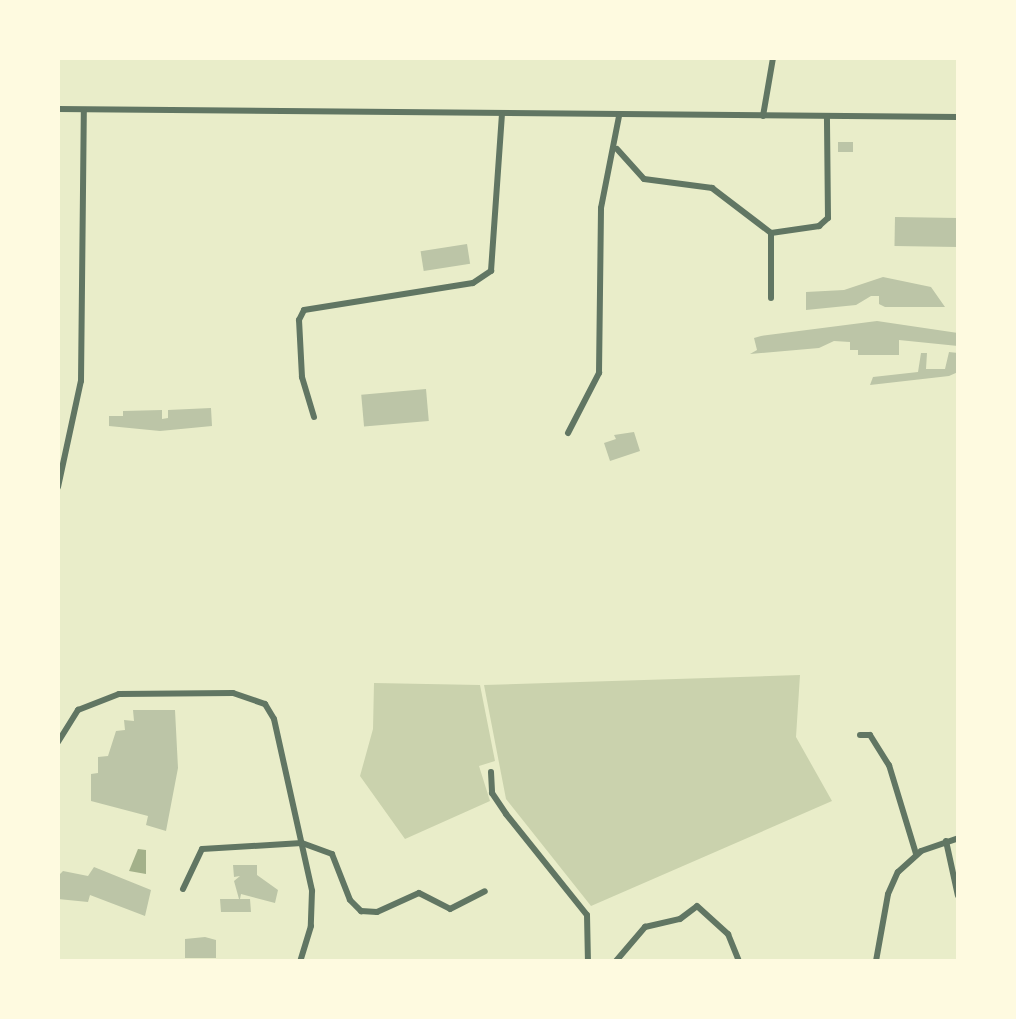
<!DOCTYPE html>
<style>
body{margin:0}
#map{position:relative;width:1016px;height:1019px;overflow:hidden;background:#e9edc9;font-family:Jost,sans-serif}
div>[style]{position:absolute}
.green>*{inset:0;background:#cad2ad}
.water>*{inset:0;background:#a3b18a}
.building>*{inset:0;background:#bcc5a7;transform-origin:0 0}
.minor>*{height:6px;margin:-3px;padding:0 3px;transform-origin:3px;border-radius:3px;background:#617663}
span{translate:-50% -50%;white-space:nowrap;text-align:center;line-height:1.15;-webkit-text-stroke:8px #fefae0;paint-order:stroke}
.frame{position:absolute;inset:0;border:60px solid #fefae0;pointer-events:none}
</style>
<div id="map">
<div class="green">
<i style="clip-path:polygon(800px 675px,796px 737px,832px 801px,591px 906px,506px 799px,484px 685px)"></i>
<i style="clip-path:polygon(374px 683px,480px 685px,495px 761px,479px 766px,490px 801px,405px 839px,360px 776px,373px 729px)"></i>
</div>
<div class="water">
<i style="clip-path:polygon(138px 849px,146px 850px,146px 874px,129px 871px)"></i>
</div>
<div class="building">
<i style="left:853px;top:142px;width:10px;height:15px;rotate:90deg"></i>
<i style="left:895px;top:217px;width:63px;height:29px;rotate:1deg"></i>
<i style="left:467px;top:244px;width:20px;height:47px;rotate:81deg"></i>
<i style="clip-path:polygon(883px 277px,931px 287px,945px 307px,885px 307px,879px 304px,879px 296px,871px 296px,856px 305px,806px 310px,806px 292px,844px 290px)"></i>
<i style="clip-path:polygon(877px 321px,958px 333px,958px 346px,899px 340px,899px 355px,858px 355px,858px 350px,850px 350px,850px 342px,834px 341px,819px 348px,750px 354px,757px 350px,754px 338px,761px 336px)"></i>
<i style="clip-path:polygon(949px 352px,958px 353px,958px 372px,949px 376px,870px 385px,873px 377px,918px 372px,921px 353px,927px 353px,926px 369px,945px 369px)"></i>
<i style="left:426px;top:389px;width:32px;height:65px;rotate:85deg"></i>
<i style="clip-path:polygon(211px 408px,212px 426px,160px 431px,109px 426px,109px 416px,123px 416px,123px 411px,162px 410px,162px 419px,168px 418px,168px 410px)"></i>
<i style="clip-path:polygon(634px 432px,640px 451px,610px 461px,604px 443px,616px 439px,614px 435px)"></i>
<i style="clip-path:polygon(133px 710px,175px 710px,178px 768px,166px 831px,146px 825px,148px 816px,91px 801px,91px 774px,98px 773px,98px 757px,108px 756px,116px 731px,125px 730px,124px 720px,134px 721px)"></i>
<i style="clip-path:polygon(233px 865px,257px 865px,257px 875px,278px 890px,275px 903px,241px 894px,240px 899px,250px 899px,251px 912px,221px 912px,220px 899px,239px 899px,234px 881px,240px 876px,234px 877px)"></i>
<i style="clip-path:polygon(94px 867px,151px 890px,145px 916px,90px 895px,88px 902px,58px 899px,58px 876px,63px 871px,88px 876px)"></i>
<i style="clip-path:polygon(205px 937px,216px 940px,216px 958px,185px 958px,185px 939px)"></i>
</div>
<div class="minor">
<i style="left:58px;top:109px;width:900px;rotate:0.51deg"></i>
<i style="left:763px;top:116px;width:59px;rotate:-80.2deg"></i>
<i style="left:617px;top:149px;width:40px;rotate:48deg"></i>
<i style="left:644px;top:179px;width:69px;rotate:7.5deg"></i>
<i style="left:712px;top:188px;width:74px;rotate:37.3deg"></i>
<i style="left:771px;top:298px;width:65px;rotate:-90deg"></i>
<i style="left:771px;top:233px;width:49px;rotate:-8.3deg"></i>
<i style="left:819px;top:226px;width:12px;rotate:-42deg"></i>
<i style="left:828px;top:218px;width:102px;rotate:-90.6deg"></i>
<i style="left:314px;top:417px;width:42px;rotate:-106.7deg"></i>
<i style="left:302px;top:377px;width:57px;rotate:-93deg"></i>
<i style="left:299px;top:320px;width:11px;rotate:-63deg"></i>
<i style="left:304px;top:310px;width:171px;rotate:-9.1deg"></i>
<i style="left:473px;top:283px;width:22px;rotate:-34deg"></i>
<i style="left:491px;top:271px;width:156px;rotate:-86deg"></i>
<i style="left:568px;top:433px;width:68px;rotate:-62.7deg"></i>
<i style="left:599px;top:373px;width:165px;rotate:-89.3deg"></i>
<i style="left:601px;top:208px;width:94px;rotate:-78.9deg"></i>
<i style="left:58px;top:487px;width:108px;rotate:-77.8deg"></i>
<i style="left:81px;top:381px;width:271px;rotate:-89.4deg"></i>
<i style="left:860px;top:735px;width:10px"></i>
<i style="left:870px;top:735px;width:36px;rotate:58deg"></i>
<i style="left:889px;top:765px;width:93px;rotate:73.1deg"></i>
<i style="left:58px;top:742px;width:38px;rotate:-58deg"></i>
<i style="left:78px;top:710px;width:44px;rotate:-21.3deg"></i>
<i style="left:119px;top:694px;width:114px;rotate:-0.5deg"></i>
<i style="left:233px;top:693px;width:34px;rotate:19deg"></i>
<i style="left:265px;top:704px;width:17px;rotate:59deg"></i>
<i style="left:274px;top:719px;width:176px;rotate:77.5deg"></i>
<i style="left:312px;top:891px;width:35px;rotate:92deg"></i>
<i style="left:311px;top:926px;width:37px;rotate:107deg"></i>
<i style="left:491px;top:772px;width:21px;rotate:87deg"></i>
<i style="left:492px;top:793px;width:25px;rotate:56deg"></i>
<i style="left:506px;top:814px;width:129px;rotate:51.3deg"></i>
<i style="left:587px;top:915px;width:46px;rotate:88.8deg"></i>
<i style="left:946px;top:841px;width:56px;rotate:77.7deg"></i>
<i style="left:183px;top:889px;width:44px;rotate:-64.6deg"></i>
<i style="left:202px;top:849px;width:100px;rotate:-3.4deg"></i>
<i style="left:302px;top:843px;width:32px;rotate:20deg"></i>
<i style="left:332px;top:854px;width:49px;rotate:68.6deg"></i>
<i style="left:350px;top:900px;width:16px;rotate:45deg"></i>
<i style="left:361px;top:911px;width:16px;rotate:4deg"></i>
<i style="left:377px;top:912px;width:46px;rotate:-24.3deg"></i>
<i style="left:419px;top:893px;width:35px;rotate:27deg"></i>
<i style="left:450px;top:909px;width:39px;rotate:-27deg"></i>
<i style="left:616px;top:961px;width:45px;rotate:-49.5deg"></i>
<i style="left:645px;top:927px;width:36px;rotate:-13deg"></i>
<i style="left:680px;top:919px;width:21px;rotate:-37deg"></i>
<i style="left:697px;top:906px;width:42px;rotate:42.1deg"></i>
<i style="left:728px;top:934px;width:29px;rotate:68deg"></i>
<i style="left:876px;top:961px;width:68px;rotate:-79.8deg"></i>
<i style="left:888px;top:894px;width:24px;rotate:-66deg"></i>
<i style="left:898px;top:872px;width:31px;rotate:-42deg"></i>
<i style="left:921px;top:851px;width:39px;rotate:-19deg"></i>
</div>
<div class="frame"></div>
</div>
